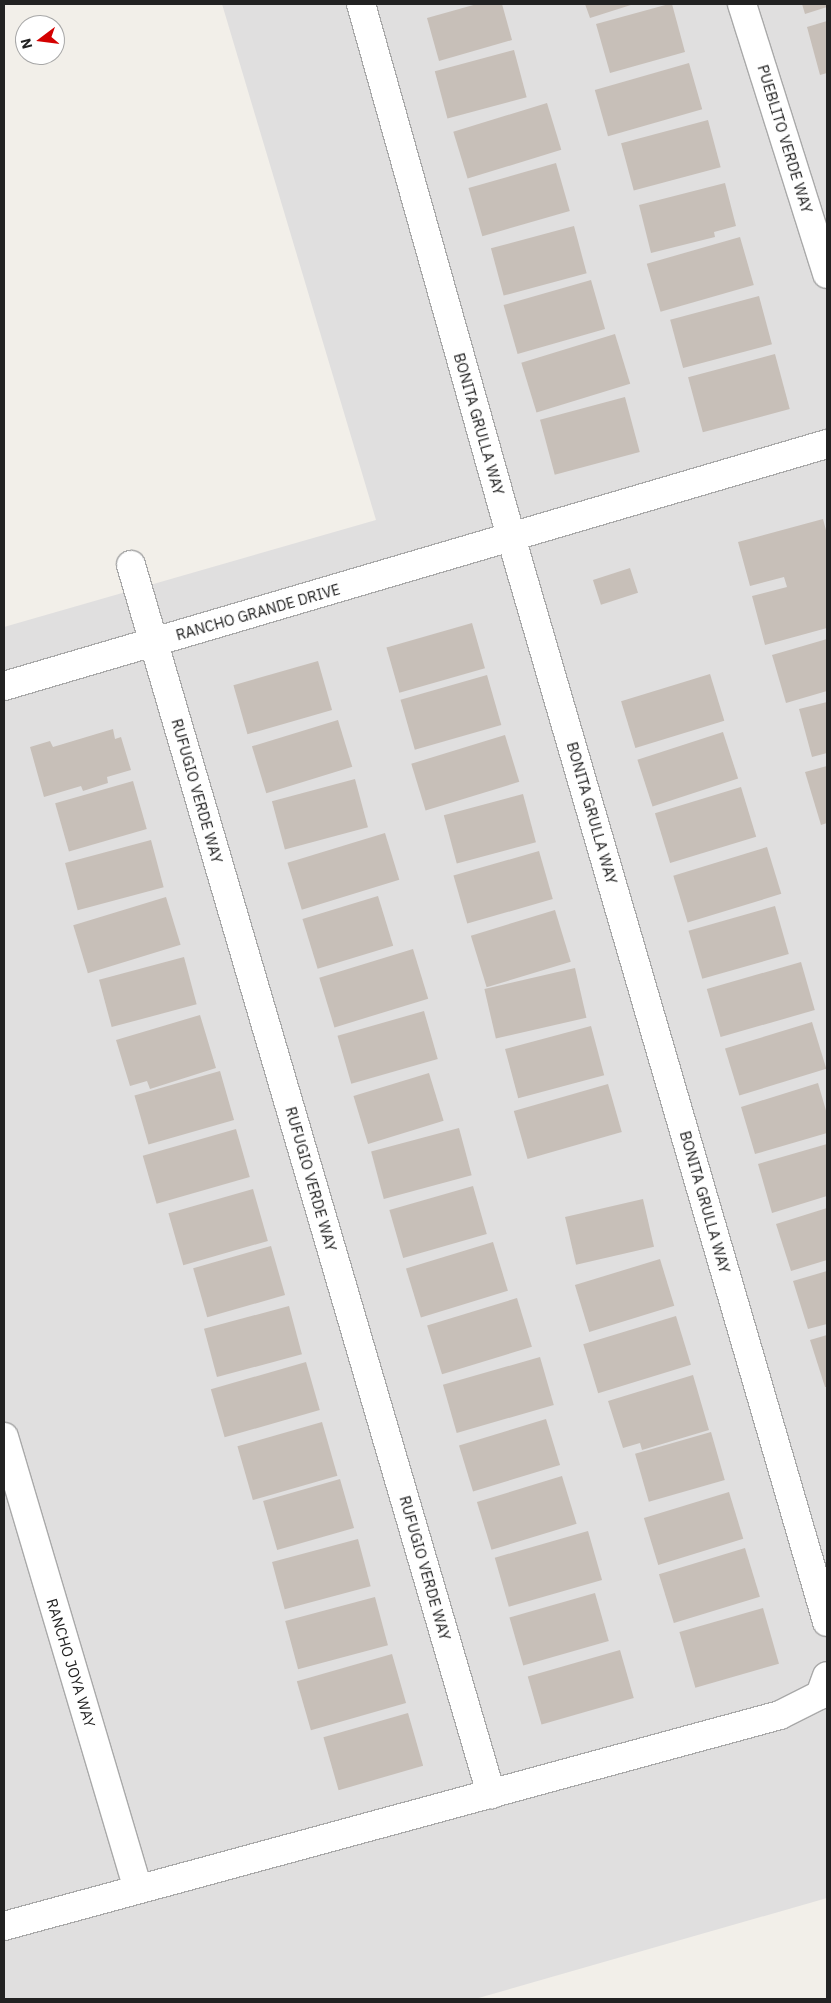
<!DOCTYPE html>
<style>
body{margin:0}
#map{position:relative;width:831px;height:2003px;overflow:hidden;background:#f2efe9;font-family:"IBM Plex Sans",sans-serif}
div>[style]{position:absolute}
.residential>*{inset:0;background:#e0dfdf}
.building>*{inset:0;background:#c7bfb8;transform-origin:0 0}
.roads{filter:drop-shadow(1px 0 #a9a9a9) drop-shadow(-1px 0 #a9a9a9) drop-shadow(0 1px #a9a9a9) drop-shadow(0 -1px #a9a9a9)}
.minor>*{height:28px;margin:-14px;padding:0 14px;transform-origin:14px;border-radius:14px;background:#fff}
span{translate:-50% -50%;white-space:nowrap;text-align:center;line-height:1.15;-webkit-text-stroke:4.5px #fff;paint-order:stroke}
.street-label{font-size:15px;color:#222}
.frame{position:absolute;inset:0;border:5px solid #222;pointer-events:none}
.north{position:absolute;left:15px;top:15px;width:50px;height:50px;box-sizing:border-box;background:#fff;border:1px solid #a7a7a7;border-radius:50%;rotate:255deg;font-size:14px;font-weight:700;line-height:20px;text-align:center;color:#222}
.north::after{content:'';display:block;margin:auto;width:18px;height:22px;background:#d40000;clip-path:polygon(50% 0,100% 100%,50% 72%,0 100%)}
</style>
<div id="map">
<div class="residential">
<i style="clip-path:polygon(222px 4px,827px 4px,827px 1898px,475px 1999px,4px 1999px,4px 627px,376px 520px)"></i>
</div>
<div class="building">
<i style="clip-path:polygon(477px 4px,502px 4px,512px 40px,439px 61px,427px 18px)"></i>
<i style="clip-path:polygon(585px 4px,634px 4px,590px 18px)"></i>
<i style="clip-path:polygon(669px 4px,672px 4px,685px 52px,610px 73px,596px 24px)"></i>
<i style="clip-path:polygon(802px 4px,827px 4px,827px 7px,805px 14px)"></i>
<i style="clip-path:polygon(827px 21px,827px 73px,820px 75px,807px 27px)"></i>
<i style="left:514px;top:50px;width:49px;height:82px;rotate:75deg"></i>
<i style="left:689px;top:63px;width:48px;height:98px;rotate:74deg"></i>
<i style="left:547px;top:103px;width:49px;height:98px;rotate:73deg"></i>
<i style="left:708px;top:120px;width:49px;height:90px;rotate:75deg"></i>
<i style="left:556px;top:163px;width:50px;height:91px;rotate:74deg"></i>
<i style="clip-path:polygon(725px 183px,736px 226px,714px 232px,715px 237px,651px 253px,639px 205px)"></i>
<i style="left:574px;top:226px;width:49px;height:86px;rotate:75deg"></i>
<i style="left:740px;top:237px;width:50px;height:97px;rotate:74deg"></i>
<i style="left:591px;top:280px;width:51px;height:91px;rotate:74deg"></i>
<i style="left:759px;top:296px;width:50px;height:92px;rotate:75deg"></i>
<i style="left:615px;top:334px;width:52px;height:98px;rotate:73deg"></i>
<i style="left:775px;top:354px;width:57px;height:90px;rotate:75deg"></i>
<i style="left:625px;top:397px;width:57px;height:88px;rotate:75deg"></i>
<i style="clip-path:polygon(823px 519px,827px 534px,827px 628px,765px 645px,752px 596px,787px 587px,784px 577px,750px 586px,738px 542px)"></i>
<i style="left:630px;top:568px;width:26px;height:39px;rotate:72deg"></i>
<i style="left:472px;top:623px;width:47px;height:89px;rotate:74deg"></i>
<i style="clip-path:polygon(827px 639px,827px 691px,786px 703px,772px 655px)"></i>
<i style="left:318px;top:661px;width:51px;height:88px;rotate:74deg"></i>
<i style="left:710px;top:674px;width:49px;height:93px;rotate:73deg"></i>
<i style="left:487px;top:675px;width:52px;height:90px;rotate:74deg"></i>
<i style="clip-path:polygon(827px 702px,827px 753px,812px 757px,799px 709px)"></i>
<i style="left:338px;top:720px;width:49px;height:90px;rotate:73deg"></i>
<i style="clip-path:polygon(113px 729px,115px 739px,121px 737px,131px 770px,107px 777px,108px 783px,83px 791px,81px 786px,44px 797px,30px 747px,50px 741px,53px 747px)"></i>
<i style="left:723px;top:732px;width:49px;height:90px;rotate:72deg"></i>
<i style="left:505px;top:735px;width:49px;height:98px;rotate:73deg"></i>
<i style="clip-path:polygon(827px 766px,827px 823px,821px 825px,805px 772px)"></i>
<i style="left:355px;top:779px;width:50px;height:86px;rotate:75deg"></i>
<i style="left:133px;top:781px;width:50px;height:81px;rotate:74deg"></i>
<i style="left:741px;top:787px;width:52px;height:90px;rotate:73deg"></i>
<i style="left:523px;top:794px;width:50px;height:82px;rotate:75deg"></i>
<i style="left:385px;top:833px;width:49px;height:102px;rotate:73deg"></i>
<i style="left:151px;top:840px;width:49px;height:89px;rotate:75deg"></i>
<i style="left:767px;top:847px;width:49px;height:98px;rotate:73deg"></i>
<i style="left:539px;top:851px;width:50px;height:89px;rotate:74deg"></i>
<i style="left:378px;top:896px;width:52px;height:79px;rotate:73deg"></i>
<i style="left:166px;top:897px;width:50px;height:97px;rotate:73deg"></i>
<i style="left:775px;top:906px;width:50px;height:90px;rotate:74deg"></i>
<i style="left:555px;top:910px;width:54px;height:88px;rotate:73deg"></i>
<i style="left:413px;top:949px;width:52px;height:98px;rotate:73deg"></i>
<i style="left:184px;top:957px;width:49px;height:88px;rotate:75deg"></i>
<i style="left:801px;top:962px;width:50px;height:98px;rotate:74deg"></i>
<i style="left:575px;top:968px;width:51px;height:93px;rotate:77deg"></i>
<i style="left:424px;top:1011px;width:50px;height:90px;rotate:74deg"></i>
<i style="clip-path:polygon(200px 1015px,216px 1068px,150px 1089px,147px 1081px,130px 1086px,116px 1040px)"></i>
<i style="left:812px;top:1022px;width:49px;height:91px;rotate:73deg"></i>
<i style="left:591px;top:1026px;width:51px;height:89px;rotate:75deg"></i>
<i style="left:220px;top:1071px;width:51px;height:89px;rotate:74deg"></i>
<i style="left:429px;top:1073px;width:50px;height:79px;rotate:73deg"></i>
<i style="clip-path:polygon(818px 1083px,827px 1114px,827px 1133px,755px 1154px,741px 1107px)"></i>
<i style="left:608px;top:1084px;width:50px;height:98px;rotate:74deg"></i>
<i style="left:459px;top:1128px;width:49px;height:91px;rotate:75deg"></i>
<i style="left:236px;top:1129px;width:50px;height:97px;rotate:74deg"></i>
<i style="clip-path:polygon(827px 1144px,827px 1196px,772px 1213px,758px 1164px)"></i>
<i style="left:473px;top:1186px;width:50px;height:87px;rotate:74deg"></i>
<i style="left:253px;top:1189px;width:54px;height:88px;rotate:74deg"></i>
<i style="left:643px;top:1199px;width:49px;height:80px;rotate:77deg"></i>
<i style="clip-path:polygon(827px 1208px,827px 1260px,791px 1271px,776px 1224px)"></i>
<i style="left:493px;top:1242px;width:51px;height:91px;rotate:73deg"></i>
<i style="left:271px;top:1246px;width:51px;height:81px;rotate:74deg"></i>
<i style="left:660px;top:1259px;width:49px;height:89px;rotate:73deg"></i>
<i style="clip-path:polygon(827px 1271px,827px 1324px,808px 1329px,793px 1281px)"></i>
<i style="left:517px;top:1298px;width:51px;height:94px;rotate:73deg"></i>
<i style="left:289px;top:1306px;width:50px;height:88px;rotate:75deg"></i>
<i style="left:676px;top:1316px;width:51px;height:97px;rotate:73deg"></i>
<i style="clip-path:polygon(827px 1335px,827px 1387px,825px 1387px,810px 1340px)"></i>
<i style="left:540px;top:1357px;width:50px;height:101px;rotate:74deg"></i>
<i style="left:306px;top:1362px;width:50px;height:99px;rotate:74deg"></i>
<i style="clip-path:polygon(693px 1375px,709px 1430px,642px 1450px,640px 1443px,623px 1448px,608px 1401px)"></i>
<i style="left:546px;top:1419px;width:48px;height:91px;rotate:73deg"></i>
<i style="left:322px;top:1422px;width:56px;height:88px;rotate:74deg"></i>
<i style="left:711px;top:1432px;width:50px;height:79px;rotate:74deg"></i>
<i style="left:562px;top:1476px;width:50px;height:89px;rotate:73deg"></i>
<i style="left:340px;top:1479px;width:51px;height:80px;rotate:74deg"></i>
<i style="left:729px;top:1492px;width:49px;height:89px;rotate:73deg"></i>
<i style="left:588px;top:1531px;width:51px;height:97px;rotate:74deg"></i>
<i style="left:358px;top:1539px;width:49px;height:89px;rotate:75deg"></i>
<i style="left:745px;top:1548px;width:51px;height:90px;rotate:73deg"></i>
<i style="left:595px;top:1593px;width:50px;height:89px;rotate:74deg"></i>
<i style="left:375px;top:1597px;width:50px;height:93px;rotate:75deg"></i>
<i style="left:763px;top:1608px;width:58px;height:87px;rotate:74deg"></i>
<i style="left:620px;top:1650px;width:50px;height:96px;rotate:74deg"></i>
<i style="left:392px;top:1654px;width:51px;height:99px;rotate:74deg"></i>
<i style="left:408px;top:1713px;width:55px;height:88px;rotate:74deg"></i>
</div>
<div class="roads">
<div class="minor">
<i style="left:361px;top:4px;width:554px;rotate:74.28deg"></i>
<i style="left:511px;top:537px;width:1130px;rotate:73.76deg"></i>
<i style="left:742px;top:4px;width:283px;rotate:72.5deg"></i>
<i style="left:131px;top:565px;width:1281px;rotate:73.67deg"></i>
<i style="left:4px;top:686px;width:858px;rotate:-16.39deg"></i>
<i style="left:4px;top:1437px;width:471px;rotate:73.5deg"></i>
<i style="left:4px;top:1926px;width:804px;rotate:-15.21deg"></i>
<i style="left:780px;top:1715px;width:45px;rotate:-26.6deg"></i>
<i style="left:820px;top:1695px;width:20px;rotate:-70deg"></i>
</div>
</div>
<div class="street-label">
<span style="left:785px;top:139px;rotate:73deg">PUEBLITO VERDE WAY</span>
<span style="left:479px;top:424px;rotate:74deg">BONITA GRULLA WAY</span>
<span style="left:258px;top:612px;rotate:-16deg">RANCHO GRANDE DRIVE</span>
<span style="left:197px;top:791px;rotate:74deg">RUFUGIO VERDE WAY</span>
<span style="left:592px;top:813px;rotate:74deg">BONITA GRULLA WAY</span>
<span style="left:311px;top:1179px;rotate:74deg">RUFUGIO VERDE WAY</span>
<span style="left:705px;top:1202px;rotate:74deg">BONITA GRULLA WAY</span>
<span style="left:425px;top:1568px;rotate:74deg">RUFUGIO VERDE WAY</span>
<span style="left:71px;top:1663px;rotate:73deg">RANCHO JOYA WAY</span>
</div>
<div class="frame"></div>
<div class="north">N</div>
</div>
